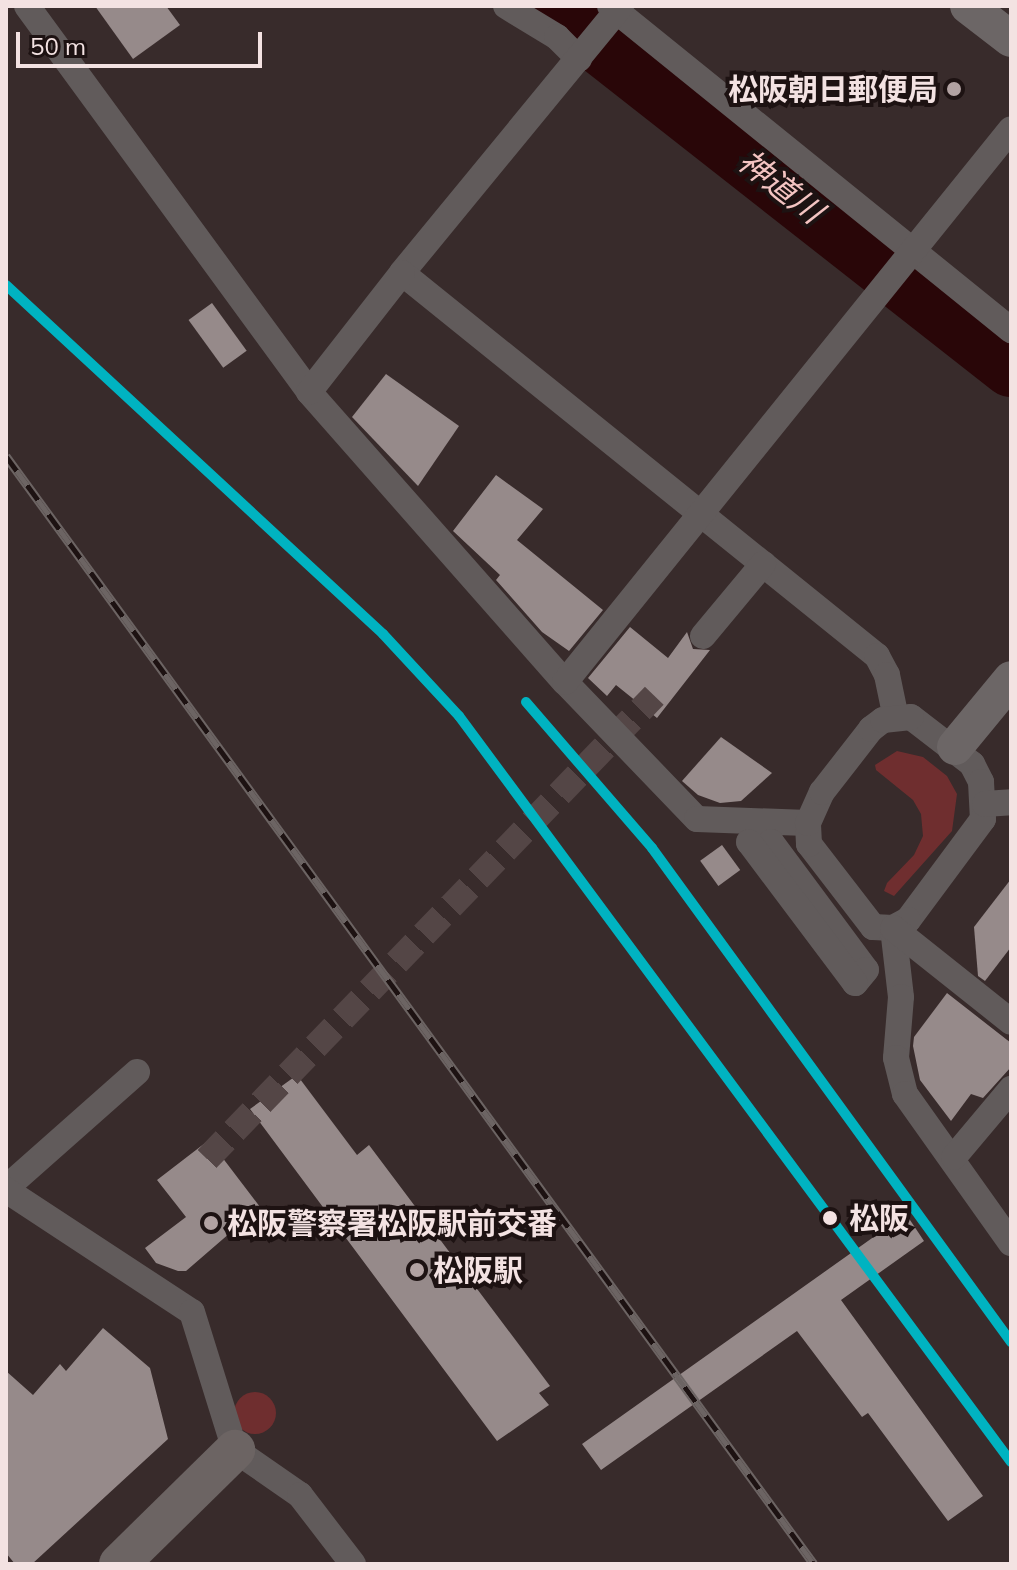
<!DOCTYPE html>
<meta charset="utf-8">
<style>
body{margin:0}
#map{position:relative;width:1017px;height:1570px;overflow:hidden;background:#382b2b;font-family:Mulish,"Noto Sans JP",sans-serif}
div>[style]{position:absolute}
.green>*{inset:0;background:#6f2e2f}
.round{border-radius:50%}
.river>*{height:60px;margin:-30px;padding:0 30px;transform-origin:30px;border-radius:30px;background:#290608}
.building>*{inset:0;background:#968a8a;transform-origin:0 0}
.street-tunnel>*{height:26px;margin-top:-13px;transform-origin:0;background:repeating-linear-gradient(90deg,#544646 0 26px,transparent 0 39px)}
.street>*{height:26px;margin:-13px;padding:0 13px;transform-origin:13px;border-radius:13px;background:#615b5b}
.secondary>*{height:36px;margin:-18px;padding:0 18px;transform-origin:18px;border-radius:18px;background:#6c6666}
.primary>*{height:40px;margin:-20px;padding:0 20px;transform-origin:20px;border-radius:20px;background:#6c6463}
.rail>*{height:9px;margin-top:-4.5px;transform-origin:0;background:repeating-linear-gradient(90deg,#1d1212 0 18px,#6c6463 0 36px);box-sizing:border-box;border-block:2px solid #6c6463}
.rail-1>*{height:10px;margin:-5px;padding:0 5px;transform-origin:5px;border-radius:5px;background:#00b3c1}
.dots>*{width:22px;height:22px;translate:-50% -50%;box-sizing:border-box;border:4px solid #1d1212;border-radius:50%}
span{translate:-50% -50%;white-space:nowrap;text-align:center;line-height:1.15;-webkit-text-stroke:8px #1d1212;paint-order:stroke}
.poi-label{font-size:30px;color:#f3e2e2;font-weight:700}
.right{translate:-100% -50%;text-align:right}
.left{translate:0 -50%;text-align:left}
.stop-label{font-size:30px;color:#f3e2e2;font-weight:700}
.water-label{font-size:32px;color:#f4c4c2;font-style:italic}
.frame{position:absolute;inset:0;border:8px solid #f3e2e2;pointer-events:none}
.scale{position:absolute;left:16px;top:32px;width:246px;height:36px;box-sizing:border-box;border:4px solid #f3e2e2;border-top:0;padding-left:10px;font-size:24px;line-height:28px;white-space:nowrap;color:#f3e2e2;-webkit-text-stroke:6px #1d1212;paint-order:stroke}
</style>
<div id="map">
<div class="green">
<i style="clip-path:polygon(897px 751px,923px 757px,947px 776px,957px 794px,952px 831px,894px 896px,884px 891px,887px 883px,914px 855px,923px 836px,921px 814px,913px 800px,876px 770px,875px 765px)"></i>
<i class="round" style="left:234px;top:1392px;width:42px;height:42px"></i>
</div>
<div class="river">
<i style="left:551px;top:6px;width:585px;rotate:38.12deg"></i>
</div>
<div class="building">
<i style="clip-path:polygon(95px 6px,166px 6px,180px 25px,133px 59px)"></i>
<i style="left:212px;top:303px;width:59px;height:29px;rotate:54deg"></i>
<i style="clip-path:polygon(386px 374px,459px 426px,418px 486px,352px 417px)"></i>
<i style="clip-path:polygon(496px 475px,543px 509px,517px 540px,603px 610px,569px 651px,542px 632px,496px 580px,500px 575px,453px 531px)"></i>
<i style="clip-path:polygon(630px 627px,668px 658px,687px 632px,693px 649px,710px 650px,657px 718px,616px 685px,607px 696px,588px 678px)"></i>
<i style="clip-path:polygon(721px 737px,772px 773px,741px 801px,720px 803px,698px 795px,682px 781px)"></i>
<i style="left:722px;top:845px;width:31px;height:27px;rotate:54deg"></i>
<i style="clip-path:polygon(1011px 879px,1011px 947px,985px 981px,978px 976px,974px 927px)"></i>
<i style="clip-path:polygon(947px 993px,1011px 1043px,1011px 1067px,983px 1098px,971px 1094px,951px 1121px,920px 1080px,913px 1046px,914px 1037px)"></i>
<i style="clip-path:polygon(297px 1075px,357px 1155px,369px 1145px,550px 1386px,539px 1393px,549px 1405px,497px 1441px,250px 1109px)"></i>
<i style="clip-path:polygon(209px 1140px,260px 1207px,186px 1271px,178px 1271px,156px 1263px,145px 1248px,186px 1217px,157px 1180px)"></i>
<i style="clip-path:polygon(906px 1214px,924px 1241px,841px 1300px,983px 1496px,948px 1521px,868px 1413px,862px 1417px,797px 1331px,601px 1470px,582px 1444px)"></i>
<i style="clip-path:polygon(103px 1328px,150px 1368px,168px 1439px,32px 1564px,15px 1564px,6px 1553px,6px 1371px,33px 1395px,60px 1364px,66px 1371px)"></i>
</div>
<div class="street-tunnel">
<i style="left:207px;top:1159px;width:644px;rotate:-46.01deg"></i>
</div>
<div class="street">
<i style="left:27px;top:6px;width:478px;rotate:53.8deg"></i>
<i style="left:309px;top:392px;width:387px;rotate:48.6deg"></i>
<i style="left:565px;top:682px;width:190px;rotate:46.1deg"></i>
<i style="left:697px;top:819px;width:111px;rotate:2.1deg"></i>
<i style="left:506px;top:6px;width:60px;rotate:31.3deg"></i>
<i style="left:557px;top:37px;width:31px;rotate:45deg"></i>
<i style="left:610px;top:6px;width:516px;rotate:38.94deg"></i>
<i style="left:621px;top:6px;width:345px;rotate:129.4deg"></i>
<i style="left:402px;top:273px;width:610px;rotate:38.88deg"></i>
<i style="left:877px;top:656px;width:21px;rotate:62deg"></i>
<i style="left:887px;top:675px;width:44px;rotate:78.2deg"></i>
<i style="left:309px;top:392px;width:151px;rotate:-52deg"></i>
<i style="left:703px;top:636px;width:94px;rotate:-50.2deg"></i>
<i style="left:565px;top:682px;width:710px;rotate:-51.11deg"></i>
<i style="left:911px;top:717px;width:77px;rotate:37.6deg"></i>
<i style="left:972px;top:764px;width:20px;rotate:63deg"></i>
<i style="left:981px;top:782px;width:37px;rotate:87deg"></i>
<i style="left:983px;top:819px;width:126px;rotate:126.6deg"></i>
<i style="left:908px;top:920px;width:17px;rotate:152deg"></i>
<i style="left:893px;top:928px;width:20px;rotate:-177deg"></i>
<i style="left:873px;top:927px;width:105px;rotate:-127.6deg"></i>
<i style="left:809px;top:844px;width:21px;rotate:-93deg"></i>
<i style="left:808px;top:823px;width:34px;rotate:-66deg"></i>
<i style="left:822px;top:792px;width:80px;rotate:-52.1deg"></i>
<i style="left:871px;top:729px;width:15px;rotate:-37deg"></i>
<i style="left:883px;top:720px;width:28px;rotate:-6deg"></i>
<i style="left:985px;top:804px;width:26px;rotate:-4deg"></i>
<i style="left:749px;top:842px;width:22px"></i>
<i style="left:771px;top:842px;width:159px;rotate:53.4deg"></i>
<i style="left:866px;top:970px;width:17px;rotate:130deg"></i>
<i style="left:855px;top:983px;width:176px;rotate:-126.9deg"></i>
<i style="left:893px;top:928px;width:69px;rotate:83.4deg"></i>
<i style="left:901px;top:997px;width:61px;rotate:94.7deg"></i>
<i style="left:896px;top:1058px;width:37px;rotate:76deg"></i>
<i style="left:905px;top:1094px;width:183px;rotate:54.6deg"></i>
<i style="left:893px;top:928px;width:151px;rotate:38.5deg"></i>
<i style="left:954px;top:1157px;width:89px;rotate:-50deg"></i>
<i style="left:6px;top:1188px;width:175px;rotate:-41.5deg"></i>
<i style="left:6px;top:1190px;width:222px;rotate:33.3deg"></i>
<i style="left:192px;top:1312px;width:145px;rotate:72.7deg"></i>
<i style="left:235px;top:1450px;width:79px;rotate:34.7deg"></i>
<i style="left:300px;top:1495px;width:87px;rotate:52.5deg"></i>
</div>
<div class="secondary">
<i style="left:968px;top:6px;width:54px;rotate:37.5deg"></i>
<i style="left:955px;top:747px;width:88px;rotate:-50.5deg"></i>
</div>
<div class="primary">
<i style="left:119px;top:1564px;width:163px;rotate:-44.5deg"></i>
</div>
<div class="rail">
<i style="left:6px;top:456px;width:1371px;rotate:53.9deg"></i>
</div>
<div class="rail-1">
<i style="left:6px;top:285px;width:514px;rotate:42.79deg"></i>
<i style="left:383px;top:634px;width:112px;rotate:47.2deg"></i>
<i style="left:459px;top:716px;width:928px;rotate:53.5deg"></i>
<i style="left:526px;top:702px;width:193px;rotate:49.2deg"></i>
<i style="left:652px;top:848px;width:611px;rotate:53.99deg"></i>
</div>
<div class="dots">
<i style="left:954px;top:89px;background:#b2a2a2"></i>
<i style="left:830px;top:1218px;background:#f3e2e2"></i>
<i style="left:211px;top:1223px;background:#b2a2a2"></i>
<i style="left:417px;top:1270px;background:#b2a2a2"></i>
</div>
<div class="poi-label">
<span class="right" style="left:938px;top:89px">松阪朝日郵便局</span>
<span class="left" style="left:227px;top:1223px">松阪警察署松阪駅前交番</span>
<span class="left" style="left:433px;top:1270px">松阪駅</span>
</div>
<div class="stop-label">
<span class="left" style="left:849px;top:1218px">松阪</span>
</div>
<div class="water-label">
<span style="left:781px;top:186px;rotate:38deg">神道川</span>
</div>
<div class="frame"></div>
<div class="scale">50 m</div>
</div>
